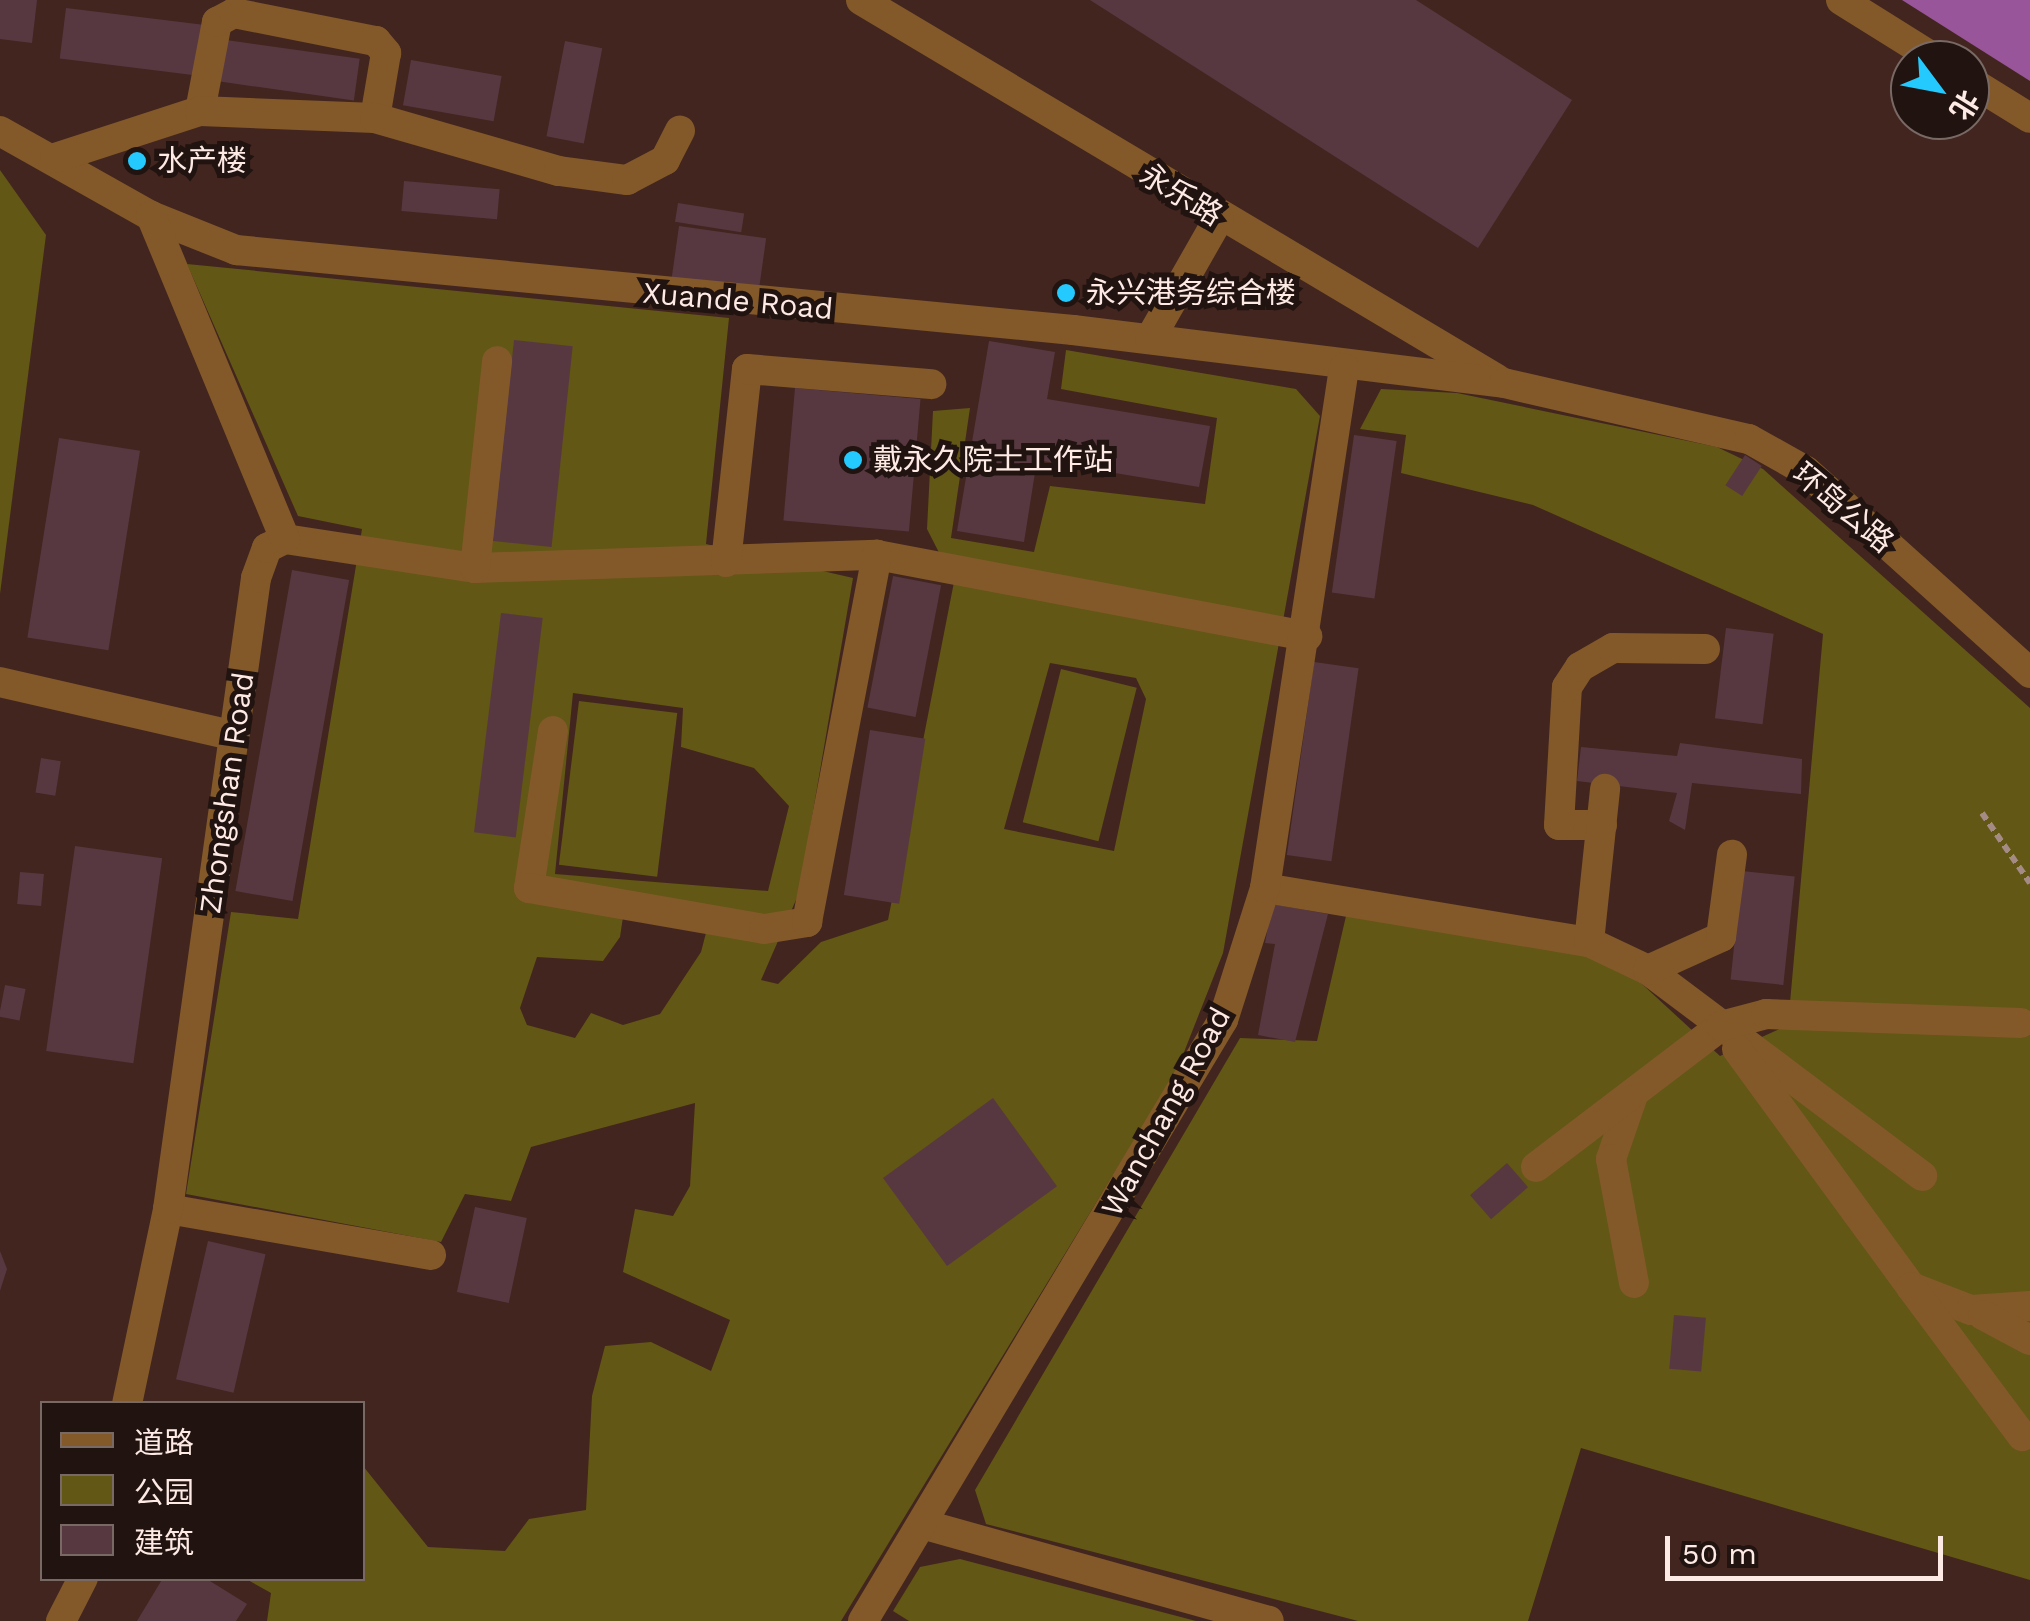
<!DOCTYPE html>
<meta charset="utf-8">
<style>
body{margin:0}
#map{position:relative;width:2030px;height:1621px;overflow:hidden;background:#42251f;font-family:"Work Sans","Noto Sans SC",sans-serif}
div>[style]{position:absolute}
.green>*{inset:0;background:#625714;transform-origin:0 0}
.water>*{inset:0;background:#99559a}
.building>*{inset:0;background:#573841;transform-origin:0 0}
.path>*{height:6px;margin-top:-3px;transform-origin:0;background:repeating-linear-gradient(90deg,#a48b86 0 8px,transparent 0 13px)}
.minor>*{height:30px;margin:-15px;padding:0 15px;transform-origin:15px;border-radius:15px;background:#835929}
.dots>*{width:28px;height:28px;translate:-50% -50%;box-sizing:border-box;border:5px solid #201310;border-radius:50%}
span{translate:-50% -50%;white-space:nowrap;text-align:center;line-height:1.15;-webkit-text-stroke:10px #201310;paint-order:stroke}
.poi-label{font-size:30px;color:#feeae5}
.left{translate:0 -50%;text-align:left}
.street-label{font-size:30px;color:#feeae5}
.legend{position:absolute;left:40px;top:1401px;width:325px;height:180px;box-sizing:border-box;background:#201310;border:2px solid #796965;margin:0;padding:12px 18px;list-style:none;font-size:30px;color:#feeae5}
.legend li{display:flex;align-items:center;gap:20px;height:50px}
.legend b{width:50px;border:2px solid #796965}
.north{position:absolute;left:1890px;top:40px;width:100px;height:100px;box-sizing:border-box;background:#201310;border:2px solid #796965;border-radius:50%;rotate:122deg;font-size:28px;font-weight:700;line-height:40px;text-align:center;color:#feeae5}
.north::after{content:'';display:block;margin:auto;width:35px;height:45px;background:#24c9fe;clip-path:polygon(50% 0,100% 100%,50% 72%,0 100%)}
.scale{position:absolute;left:1665px;top:1536px;width:278px;height:45px;box-sizing:border-box;border:5px solid #feeae5;border-top:0;padding-left:12px;font-size:30px;line-height:35px;white-space:nowrap;color:#feeae5;-webkit-text-stroke:8px #201310;paint-order:stroke}
</style>
<div id="map">
<div class="green">
<i style="clip-path:polygon(0 170px,46px 235px,0 594px)"></i>
<i style="clip-path:polygon(evenodd,187px 264px,729px 318px,706px 544px,853px 578px,799px 893px,761px 980px,778px 984px,821px 942px,888px 920px,954px 582px,927px 529px,933px 411px,970px 408px,951px 538px,1034px 552px,1050px 486px,1205px 504px,1217px 418px,1061px 389px,1066px 350px,1296px 389px,1320px 416px,1223px 953px,1177px 1070px,841px 1621px,267px 1621px,271px 1593px,246px 1579px,362px 1578px,363px 1466px,428px 1547px,505px 1551px,529px 1519px,586px 1510px,592px 1396px,605px 1346px,651px 1342px,711px 1371px,730px 1320px,623px 1272px,635px 1209px,673px 1216px,690px 1186px,695px 1103px,531px 1147px,511px 1201px,465px 1194px,441px 1242px,186px 1194px,231px 912px,298px 919px,362px 529px,298px 516px,187px 264px,1050px 663px,1136px 678px,1146px 699px,1114px 851px,1004px 829px,1050px 663px,187px 264px,573px 693px,683px 708px,681px 747px,754px 768px,789px 806px,768px 891px,555px 874px,573px 693px,187px 264px,626px 897px,712px 910px,701px 952px,660px 1014px,623px 1025px,591px 1013px,575px 1038px,527px 1025px,520px 1008px,537px 957px,603px 961px,620px 937px,626px 897px)"></i>
<i style="clip-path:polygon(1381px 389px,1457px 393px,1717px 447px,1763px 469px,2030px 708px,2030px 1580px,1581px 1448px,1528px 1621px,1358px 1621px,986px 1524px,975px 1490px,1240px 1038px,1317px 1041px,1346px 916px,1617px 961px,1720px 1056px,1788px 1025px,1823px 634px,1533px 505px,1401px 473px,1406px 435px,1360px 429px)"></i>
<i style="left:1061px;top:669px;width:78px;height:158px;rotate:14deg"></i>
<i style="left:579px;top:701px;width:99px;height:165px;rotate:7deg"></i>
<i style="clip-path:polygon(960px 1559px,1196px 1621px,909px 1621px,893px 1611px,920px 1567px)"></i>
</div>
<div class="water">
<i style="clip-path:polygon(1902px 0,2030px 0,2030px 81px)"></i>
</div>
<div class="building">
<i style="clip-path:polygon(0 0,37px 0,32px 43px,0 39px)"></i>
<i style="clip-path:polygon(1090px 0,1416px 0,1572px 100px,1478px 248px)"></i>
<i style="left:66px;top:8px;width:138px;height:51px;rotate:7deg"></i>
<i style="left:226px;top:40px;width:135px;height:42px;rotate:8deg"></i>
<i style="left:565px;top:41px;width:38px;height:97px;rotate:11deg"></i>
<i style="left:411px;top:60px;width:92px;height:46px;rotate:10deg"></i>
<i style="left:404px;top:181px;width:96px;height:30px;rotate:5deg"></i>
<i style="left:678px;top:203px;width:67px;height:19px;rotate:9deg"></i>
<i style="left:679px;top:226px;width:88px;height:61px;rotate:8deg"></i>
<i style="left:514px;top:340px;width:59px;height:202px;rotate:6deg"></i>
<i style="clip-path:polygon(989px 341px,1055px 352px,1047px 399px,1210px 426px,1199px 487px,1037px 460px,1024px 542px,957px 531px)"></i>
<i style="left:795px;top:388px;width:126px;height:133px;rotate:5deg"></i>
<i style="left:1354px;top:435px;width:43px;height:159px;rotate:8deg"></i>
<i style="left:59px;top:438px;width:82px;height:202px;rotate:9deg"></i>
<i style="left:1745px;top:455px;width:20px;height:36px;rotate:33deg"></i>
<i style="left:292px;top:570px;width:58px;height:326px;rotate:10deg"></i>
<i style="left:893px;top:576px;width:49px;height:134px;rotate:11deg"></i>
<i style="left:501px;top:613px;width:42px;height:221px;rotate:7deg"></i>
<i style="left:1726px;top:628px;width:48px;height:91px;rotate:7deg"></i>
<i style="left:1314px;top:662px;width:45px;height:195px;rotate:8deg"></i>
<i style="left:870px;top:730px;width:56px;height:167px;rotate:9deg"></i>
<i style="clip-path:polygon(1680px 743px,1802px 759px,1801px 794px,1692px 783px,1685px 830px,1669px 821px,1677px 793px,1577px 781px,1581px 747px,1677px 756px)"></i>
<i style="left:41px;top:758px;width:20px;height:35px;rotate:9deg"></i>
<i style="left:75px;top:846px;width:88px;height:207px;rotate:8deg"></i>
<i style="left:1742px;top:871px;width:53px;height:109px;rotate:6deg"></i>
<i style="left:20px;top:872px;width:24px;height:32px;rotate:5deg"></i>
<i style="clip-path:polygon(1272px 904px,1328px 914px,1295px 1042px,1258px 1035px,1275px 944px,1265px 943px)"></i>
<i style="left:5px;top:985px;width:21px;height:32px;rotate:11deg"></i>
<i style="left:993px;top:1098px;width:109px;height:136px;rotate:54deg"></i>
<i style="left:1507px;top:1163px;width:32px;height:49px;rotate:49deg"></i>
<i style="left:475px;top:1207px;width:53px;height:87px;rotate:12deg"></i>
<i style="left:208px;top:1241px;width:59px;height:142px;rotate:13deg"></i>
<i style="clip-path:polygon(0 1251px,7px 1269px,0 1291px)"></i>
<i style="left:1674px;top:1315px;width:32px;height:54px;rotate:5deg"></i>
<i style="clip-path:polygon(163px 1578px,205px 1578px,247px 1604px,236px 1621px,137px 1621px)"></i>
</div>
<div class="path">
<i style="left:1982px;top:813px;width:85px;rotate:55.6deg"></i>
</div>
<div class="minor">
<i style="left:861px;top:0;width:740px;rotate:30.79deg"></i>
<i style="left:1841px;top:0;width:113px;rotate:32deg"></i>
<i style="left:1970px;top:81px;width:70px;rotate:31.7deg"></i>
<i style="left:200px;top:111px;width:91px;rotate:-79.2deg"></i>
<i style="left:217px;top:22px;width:19px;rotate:-28deg"></i>
<i style="left:234px;top:13px;width:145px;rotate:11.2deg"></i>
<i style="left:376px;top:41px;width:16px;rotate:50deg"></i>
<i style="left:386px;top:53px;width:66px;rotate:99.6deg"></i>
<i style="left:0;top:131px;width:173px;rotate:29.4deg"></i>
<i style="left:151px;top:216px;width:92px;rotate:21.8deg"></i>
<i style="left:236px;top:250px;width:841px;rotate:5.46deg"></i>
<i style="left:1073px;top:330px;width:434px;rotate:7deg"></i>
<i style="left:1504px;top:383px;width:251px;rotate:12.9deg"></i>
<i style="left:1749px;top:439px;width:65px;rotate:29.3deg"></i>
<i style="left:1806px;top:471px;width:302px;rotate:42deg"></i>
<i style="left:55px;top:158px;width:152px;rotate:-18deg"></i>
<i style="left:200px;top:111px;width:175px;rotate:2.3deg"></i>
<i style="left:375px;top:118px;width:191px;rotate:16.1deg"></i>
<i style="left:559px;top:171px;width:69px;rotate:7.5deg"></i>
<i style="left:627px;top:180px;width:43px;rotate:-27.8deg"></i>
<i style="left:665px;top:160px;width:33px;rotate:-63deg"></i>
<i style="left:1150px;top:339px;width:139px;rotate:-60.3deg"></i>
<i style="left:285px;top:539px;width:192px;rotate:8.7deg"></i>
<i style="left:475px;top:568px;width:402px;rotate:-1.9deg"></i>
<i style="left:877px;top:555px;width:438px;rotate:10.7deg"></i>
<i style="left:726px;top:562px;width:194px;rotate:-83.8deg"></i>
<i style="left:747px;top:369px;width:185px;rotate:4.7deg"></i>
<i style="left:475px;top:568px;width:208px;rotate:-83.9deg"></i>
<i style="left:0;top:682px;width:241px;rotate:12.9deg"></i>
<i style="left:553px;top:731px;width:159px;rotate:98.7deg"></i>
<i style="left:529px;top:888px;width:239px;rotate:9.9deg"></i>
<i style="left:764px;top:929px;width:44px;rotate:-9.2deg"></i>
<i style="left:807px;top:922px;width:374px;rotate:-79.2deg"></i>
<i style="left:1602px;top:825px;width:43px;rotate:180deg"></i>
<i style="left:1559px;top:825px;width:138px;rotate:-86.7deg"></i>
<i style="left:1567px;top:687px;width:24px;rotate:-57deg"></i>
<i style="left:1580px;top:667px;width:38px;rotate:-30deg"></i>
<i style="left:1613px;top:648px;width:92px;rotate:0.6deg"></i>
<i style="left:1265px;top:888px;width:328px;rotate:9.5deg"></i>
<i style="left:1589px;top:942px;width:65px;rotate:25.4deg"></i>
<i style="left:1648px;top:970px;width:343px;rotate:36.9deg"></i>
<i style="left:1589px;top:942px;width:154px;rotate:-84deg"></i>
<i style="left:1648px;top:970px;width:80px;rotate:-24.3deg"></i>
<i style="left:1721px;top:937px;width:83px;rotate:-82.4deg"></i>
<i style="left:1737px;top:1049px;width:295px;rotate:53.8deg"></i>
<i style="left:1911px;top:1287px;width:64px;rotate:21deg"></i>
<i style="left:1971px;top:1310px;width:59px;rotate:-3.9deg"></i>
<i style="left:1633px;top:1095px;width:68px;rotate:109deg"></i>
<i style="left:1611px;top:1159px;width:126px;rotate:79.5deg"></i>
<i style="left:1536px;top:1167px;width:233px;rotate:-37.3deg"></i>
<i style="left:1721px;top:1026px;width:47px;rotate:-14.9deg"></i>
<i style="left:1766px;top:1014px;width:255px;rotate:2deg"></i>
<i style="left:168px;top:1209px;width:267px;rotate:9.9deg"></i>
<i style="left:1911px;top:1287px;width:186px;rotate:53.3deg"></i>
<i style="left:1983px;top:1315px;width:53px;rotate:28deg"></i>
<i style="left:127px;top:1404px;width:199px;rotate:-78.1deg"></i>
<i style="left:168px;top:1209px;width:637px;rotate:-82.06deg"></i>
<i style="left:256px;top:578px;width:32px;rotate:-70deg"></i>
<i style="left:267px;top:548px;width:20px;rotate:-27deg"></i>
<i style="left:285px;top:539px;width:350px;rotate:-112.5deg"></i>
<i style="left:922px;top:1524px;width:360px;rotate:15.6deg"></i>
<i style="left:61px;top:1621px;width:48px;rotate:-62.9deg"></i>
<i style="left:863px;top:1621px;width:701px;rotate:-59.08deg"></i>
<i style="left:1223px;top:1020px;width:139px;rotate:-72.3deg"></i>
<i style="left:1265px;top:888px;width:526px;rotate:-81.36deg"></i>
</div>
<div class="dots">
<i style="left:137px;top:161px;background:#24c9fe"></i>
<i style="left:1066px;top:293px;background:#24c9fe"></i>
<i style="left:853px;top:460px;background:#24c9fe"></i>
</div>
<div class="poi-label">
<span class="left" style="left:157px;top:161px">水产楼</span>
<span class="left" style="left:1086px;top:293px">永兴港务综合楼</span>
<span class="left" style="left:873px;top:460px">戴永久院士工作站</span>
</div>
<div class="street-label">
<span style="left:1181px;top:195px;rotate:31deg">永乐路</span>
<span style="left:738px;top:301px;rotate:5deg">Xuande Road</span>
<span style="left:1843px;top:508px;rotate:40deg">环岛公路</span>
<span style="left:227px;top:793px;rotate:-82deg">Zhongshan Road</span>
<span style="left:1166px;top:1112px;rotate:-61deg">Wanchang Road</span>
</div>
<ul class="legend">
<li><b style="height:12px;background:#835929"></b>道路</li>
<li><b style="height:28px;background:#625714"></b>公园</li>
<li><b style="height:28px;background:#573841"></b>建筑</li>
</ul>
<div class="north">北</div>
<div class="scale">50 m</div>
</div>
